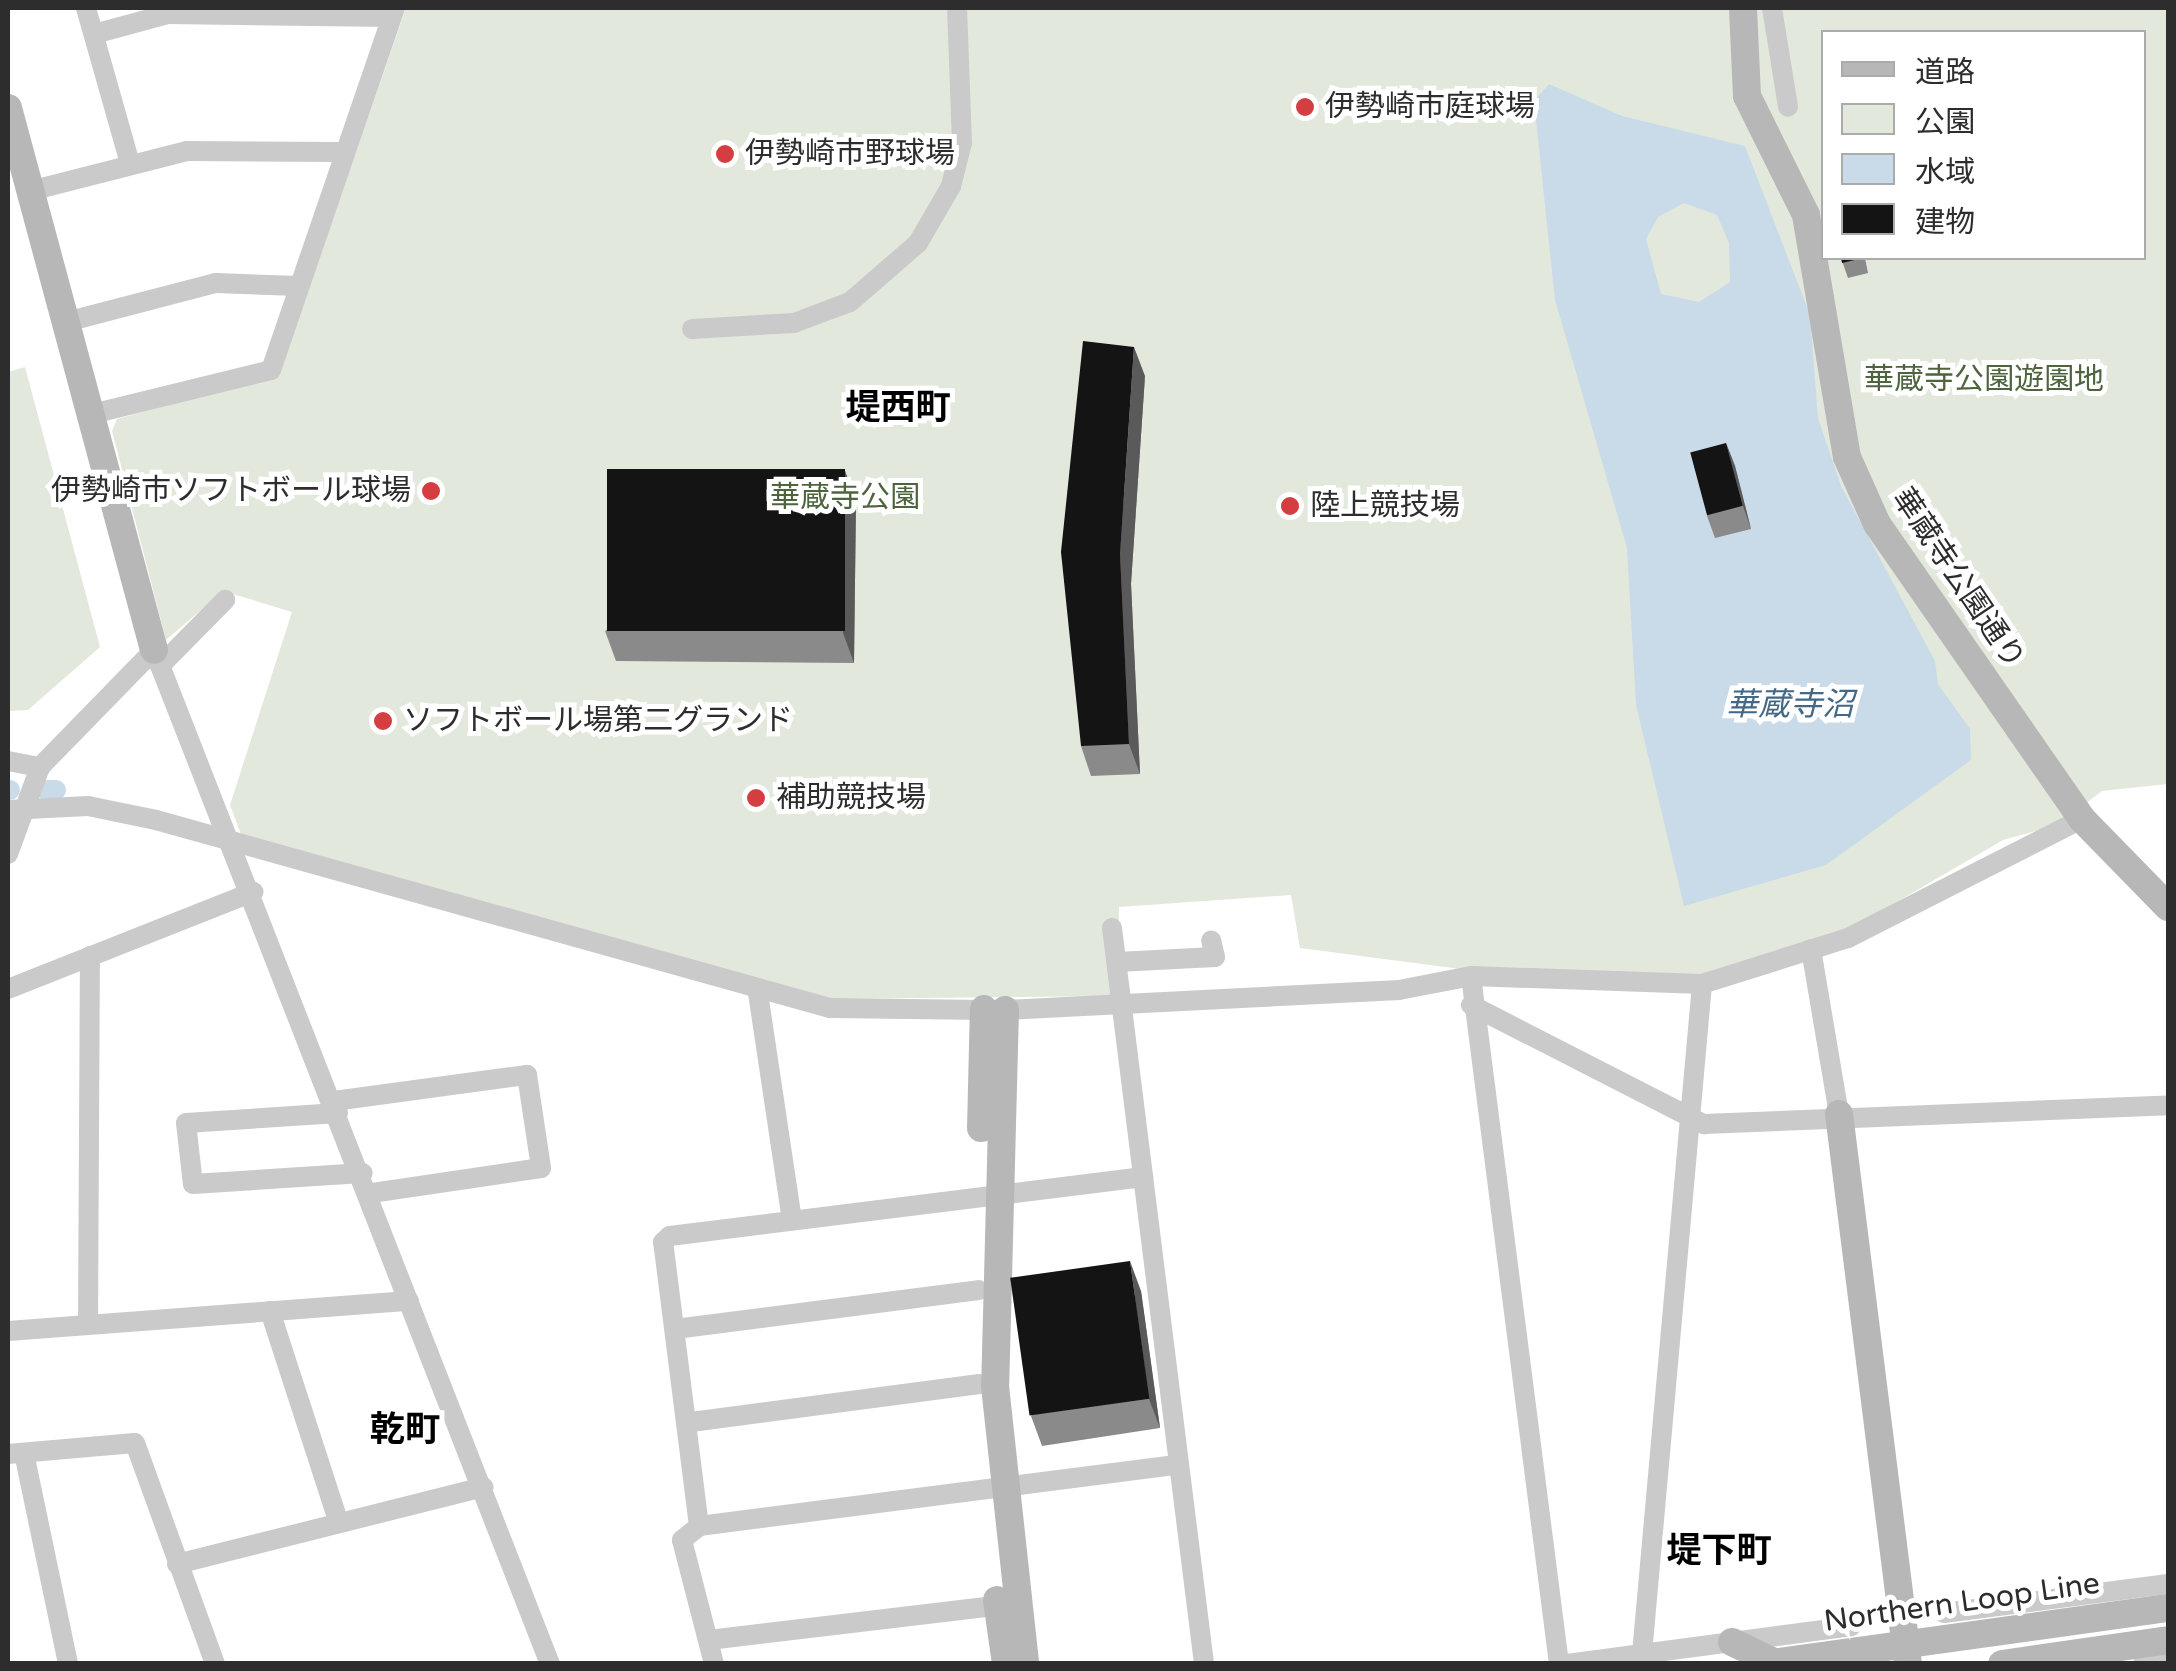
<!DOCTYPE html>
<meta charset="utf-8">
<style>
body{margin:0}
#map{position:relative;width:2176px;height:1671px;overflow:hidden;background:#fff;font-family:"Varela Round","Noto Sans JP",sans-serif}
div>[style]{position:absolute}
.green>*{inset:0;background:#e2e9dc}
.water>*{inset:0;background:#c9dae8}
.canal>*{height:20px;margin:-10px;padding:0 10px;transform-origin:10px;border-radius:10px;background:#c9dae8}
.street>*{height:20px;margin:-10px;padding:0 10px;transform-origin:10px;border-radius:10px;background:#cacaca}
.secondary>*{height:28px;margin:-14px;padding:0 14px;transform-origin:14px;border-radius:14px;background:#b7b7b7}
.wall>*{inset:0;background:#8a8a8a}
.shaded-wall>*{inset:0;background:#5a5a5a}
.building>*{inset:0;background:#141414;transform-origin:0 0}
.dots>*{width:28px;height:28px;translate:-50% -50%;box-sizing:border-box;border:5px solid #fff;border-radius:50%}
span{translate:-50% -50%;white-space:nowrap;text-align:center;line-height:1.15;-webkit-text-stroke:10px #fff;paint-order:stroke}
.poi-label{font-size:30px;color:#2d2d2d}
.left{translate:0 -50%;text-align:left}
.right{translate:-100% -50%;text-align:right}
.park-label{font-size:30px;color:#4e643f}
.street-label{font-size:30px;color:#2d2d2d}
.water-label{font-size:32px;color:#436987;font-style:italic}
.quarter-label{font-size:35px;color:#000;font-weight:700}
.frame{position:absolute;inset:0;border:10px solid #2d2d2d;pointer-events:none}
.legend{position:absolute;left:1821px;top:30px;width:325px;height:230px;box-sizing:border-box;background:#fff;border:2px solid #ababab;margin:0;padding:12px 18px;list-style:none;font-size:30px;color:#2d2d2d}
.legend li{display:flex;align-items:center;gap:20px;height:50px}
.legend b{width:50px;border:2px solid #ababab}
</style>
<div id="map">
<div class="green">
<i style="clip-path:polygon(evenodd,406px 8px,2168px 8px,2168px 784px,2102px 791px,2058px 825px,2003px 840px,1857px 925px,1687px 980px,1468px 970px,1300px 948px,1291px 895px,1119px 907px,1117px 996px,818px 999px,245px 845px,230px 805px,292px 612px,223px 591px,166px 640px,112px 431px,117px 419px,279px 375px,406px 8px,1824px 32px,2144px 32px,2144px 258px,1824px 258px,1824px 32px)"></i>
<i style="clip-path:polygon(25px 367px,100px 647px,28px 710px,8px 711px,8px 372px)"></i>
</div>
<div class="water">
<i style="clip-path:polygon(evenodd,1549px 84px,1622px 116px,1745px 146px,1810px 315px,1818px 418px,1841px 486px,1935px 661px,1938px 684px,1970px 729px,1971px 760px,1826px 865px,1684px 906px,1636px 705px,1627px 548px,1555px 300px,1534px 101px,1549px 84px,1684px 203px,1717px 215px,1729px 243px,1730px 282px,1699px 302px,1661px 294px,1646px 239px,1658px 217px,1684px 203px)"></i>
</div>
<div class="canal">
<i style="left:8px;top:790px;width:2px"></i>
<i style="left:46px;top:790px;width:10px"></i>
</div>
<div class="street">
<i style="left:86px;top:8px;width:162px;rotate:74.2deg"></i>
<i style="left:1772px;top:8px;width:100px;rotate:80.8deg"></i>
<i style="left:94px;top:34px;width:77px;rotate:-15.1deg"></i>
<i style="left:168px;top:14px;width:223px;rotate:0.8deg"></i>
<i style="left:30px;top:191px;width:162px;rotate:-14.3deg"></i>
<i style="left:187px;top:151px;width:156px;rotate:0.4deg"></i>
<i style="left:66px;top:322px;width:155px;rotate:-14.6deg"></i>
<i style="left:216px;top:283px;width:83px;rotate:2.1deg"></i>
<i style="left:692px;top:329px;width:102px;rotate:-3.4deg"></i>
<i style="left:794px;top:323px;width:60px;rotate:-20.6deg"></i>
<i style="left:850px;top:302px;width:90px;rotate:-40.9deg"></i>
<i style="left:918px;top:243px;width:66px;rotate:-59.9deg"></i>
<i style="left:951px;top:186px;width:44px;rotate:-75.7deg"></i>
<i style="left:962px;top:143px;width:135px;rotate:-92.1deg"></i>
<i style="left:92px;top:414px;width:184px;rotate:-13.8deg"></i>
<i style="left:271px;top:370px;width:383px;rotate:-71.1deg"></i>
<i style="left:160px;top:666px;width:93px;rotate:-45.4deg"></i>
<i style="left:8px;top:761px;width:33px;rotate:11deg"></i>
<i style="left:8px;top:810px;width:80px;rotate:-2.9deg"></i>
<i style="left:88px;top:806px;width:69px;rotate:11.6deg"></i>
<i style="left:156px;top:820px;width:700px;rotate:15.59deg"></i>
<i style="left:830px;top:1008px;width:175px;rotate:0.7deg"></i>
<i style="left:1005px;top:1010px;width:395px;rotate:-2.9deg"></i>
<i style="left:1399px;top:990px;width:73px;rotate:-11deg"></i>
<i style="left:1471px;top:976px;width:231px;rotate:2deg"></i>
<i style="left:1702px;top:984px;width:153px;rotate:-17.5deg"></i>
<i style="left:1848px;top:938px;width:263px;rotate:-27deg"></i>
<i style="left:8px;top:854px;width:93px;rotate:-69.8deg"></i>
<i style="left:40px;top:767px;width:163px;rotate:-45.7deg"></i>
<i style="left:154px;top:650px;width:1089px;rotate:68.67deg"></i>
<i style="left:1112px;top:928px;width:742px;rotate:82.87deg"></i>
<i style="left:1811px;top:949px;width:167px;rotate:80.4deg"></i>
<i style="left:1117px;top:962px;width:98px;rotate:-2.9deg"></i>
<i style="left:1215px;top:957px;width:17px;rotate:-103deg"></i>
<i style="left:1471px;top:976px;width:694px;rotate:82.71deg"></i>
<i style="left:8px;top:989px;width:264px;rotate:-21.6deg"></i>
<i style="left:758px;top:993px;width:230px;rotate:81.5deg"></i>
<i style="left:1471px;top:1005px;width:262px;rotate:27.1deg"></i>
<i style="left:1704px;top:1124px;width:464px;rotate:-2.3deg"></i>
<i style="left:334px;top:1101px;width:195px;rotate:-7.7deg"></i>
<i style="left:527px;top:1075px;width:94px;rotate:81.4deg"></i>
<i style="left:541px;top:1168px;width:172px;rotate:171.6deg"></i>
<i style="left:338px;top:1113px;width:152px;rotate:176.2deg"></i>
<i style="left:186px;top:1123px;width:61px;rotate:83.5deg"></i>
<i style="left:193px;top:1184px;width:170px;rotate:-3.7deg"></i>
<i style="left:270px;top:1311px;width:223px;rotate:72deg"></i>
<i style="left:88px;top:1325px;width:369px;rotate:-89.7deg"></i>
<i style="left:675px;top:1329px;width:306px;rotate:-7.3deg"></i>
<i style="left:8px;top:1331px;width:402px;rotate:-4.3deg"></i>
<i style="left:691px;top:1422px;width:291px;rotate:-7.5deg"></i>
<i style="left:24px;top:1453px;width:216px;rotate:78.2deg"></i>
<i style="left:8px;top:1454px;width:127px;rotate:-5deg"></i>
<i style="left:135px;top:1443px;width:235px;rotate:70.1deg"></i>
<i style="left:699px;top:1526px;width:286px;rotate:-97.2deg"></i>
<i style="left:663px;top:1242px;width:9px;rotate:-41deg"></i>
<i style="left:670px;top:1236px;width:477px;rotate:-7.1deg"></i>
<i style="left:177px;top:1564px;width:316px;rotate:-14.1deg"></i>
<i style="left:1944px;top:1613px;width:226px;rotate:-7.4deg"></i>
<i style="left:709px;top:1640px;width:302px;rotate:-6.8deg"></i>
<i style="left:1642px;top:1654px;width:673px;rotate:-84.88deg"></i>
<i style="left:714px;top:1664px;width:128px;rotate:-104.5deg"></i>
<i style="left:682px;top:1540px;width:22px;rotate:-39deg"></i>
<i style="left:699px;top:1526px;width:483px;rotate:-7.3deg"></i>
<i style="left:1567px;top:1664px;width:287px;rotate:-7.6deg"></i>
<i style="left:2143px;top:1664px;width:25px;rotate:-9deg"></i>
</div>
<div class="secondary">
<i style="left:1743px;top:8px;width:88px;rotate:87.4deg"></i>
<i style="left:1747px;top:96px;width:133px;rotate:63.6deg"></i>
<i style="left:1806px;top:215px;width:245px;rotate:80.4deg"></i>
<i style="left:1847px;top:457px;width:73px;rotate:65.9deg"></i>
<i style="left:1877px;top:524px;width:359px;rotate:55.2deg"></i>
<i style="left:2082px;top:819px;width:123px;rotate:45.7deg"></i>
<i style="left:8px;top:108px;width:561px;rotate:74.92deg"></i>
<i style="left:1005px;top:1010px;width:376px;rotate:91.5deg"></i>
<i style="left:995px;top:1386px;width:280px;rotate:83.8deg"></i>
<i style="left:1839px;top:1114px;width:554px;rotate:82.85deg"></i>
<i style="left:981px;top:1128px;width:119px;rotate:-88.6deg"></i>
<i style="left:997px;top:1600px;width:65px;rotate:82deg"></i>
<i style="left:1732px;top:1642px;width:47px;rotate:25.5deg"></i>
<i style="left:1764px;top:1664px;width:408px;rotate:-7.9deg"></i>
<i style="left:2002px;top:1664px;width:168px;rotate:-8.2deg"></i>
</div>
<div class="wall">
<i style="clip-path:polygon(1841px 258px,1865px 258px,1868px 273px,1848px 278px)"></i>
<i style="clip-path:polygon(1145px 376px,1131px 584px,1140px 774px,1091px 776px,1081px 746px)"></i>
<i style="clip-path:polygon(1726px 443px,1735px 466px,1751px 529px,1715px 538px,1707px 516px)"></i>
<i style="clip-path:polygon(845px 471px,856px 500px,854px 663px,616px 661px,605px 631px)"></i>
<i style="clip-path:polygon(1141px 1291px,1160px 1428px,1042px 1446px,1031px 1416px)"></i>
</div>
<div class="shaded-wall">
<i style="clip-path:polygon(1134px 347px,1145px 376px,1131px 584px,1140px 774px,1129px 744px,1120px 554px)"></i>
<i style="clip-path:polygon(1726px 443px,1735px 466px,1751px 529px,1743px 506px)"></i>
<i style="clip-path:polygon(845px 471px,856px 500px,854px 663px,843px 633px)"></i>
<i style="clip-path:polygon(1130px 1261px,1141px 1291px,1160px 1428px,1149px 1399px)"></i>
</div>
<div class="building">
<i style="clip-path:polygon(1841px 258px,1863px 258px,1842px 263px)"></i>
<i style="clip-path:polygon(1083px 341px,1134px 347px,1120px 554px,1129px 744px,1081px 746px,1061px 552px)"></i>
<i style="left:1726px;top:443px;width:65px;height:37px;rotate:75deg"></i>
<i style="left:607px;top:469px;width:238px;height:162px"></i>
<i style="left:1130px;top:1261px;width:139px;height:121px;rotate:82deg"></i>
</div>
<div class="dots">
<i style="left:1305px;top:107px;background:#d53e41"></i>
<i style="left:725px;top:154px;background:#d53e41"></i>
<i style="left:431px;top:491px;background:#d53e41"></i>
<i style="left:1290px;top:506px;background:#d53e41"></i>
<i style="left:383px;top:721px;background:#d53e41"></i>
<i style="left:756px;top:798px;background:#d53e41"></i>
</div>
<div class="poi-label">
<span class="left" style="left:1325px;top:107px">伊勢崎市庭球場</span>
<span class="left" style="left:745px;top:154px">伊勢崎市野球場</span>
<span class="right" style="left:411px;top:491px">伊勢崎市ソフトボール球場</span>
<span class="left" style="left:1310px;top:506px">陸上競技場</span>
<span class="left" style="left:403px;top:721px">ソフトボール場第二グランド</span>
<span class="left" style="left:776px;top:798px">補助競技場</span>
</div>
<div class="park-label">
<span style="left:1984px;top:380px">華蔵寺公園遊園地</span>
<span style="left:845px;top:498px">華蔵寺公園</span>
</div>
<div class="street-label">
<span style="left:1958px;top:579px;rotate:56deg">華蔵寺公園通り</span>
<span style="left:1962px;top:1603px;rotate:-8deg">Northern Loop Line</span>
</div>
<div class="water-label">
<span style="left:1790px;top:705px">華蔵寺沼</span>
</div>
<div class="quarter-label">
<span style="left:898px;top:408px">堤西町</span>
<span style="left:405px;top:1430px">乾町</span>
<span style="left:1719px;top:1551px">堤下町</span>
</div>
<div class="frame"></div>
<ul class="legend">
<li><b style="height:12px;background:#b7b7b7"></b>道路</li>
<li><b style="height:28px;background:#e2e9dc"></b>公園</li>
<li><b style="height:28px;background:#c9dae8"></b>水域</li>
<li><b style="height:28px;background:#141414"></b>建物</li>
</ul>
</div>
